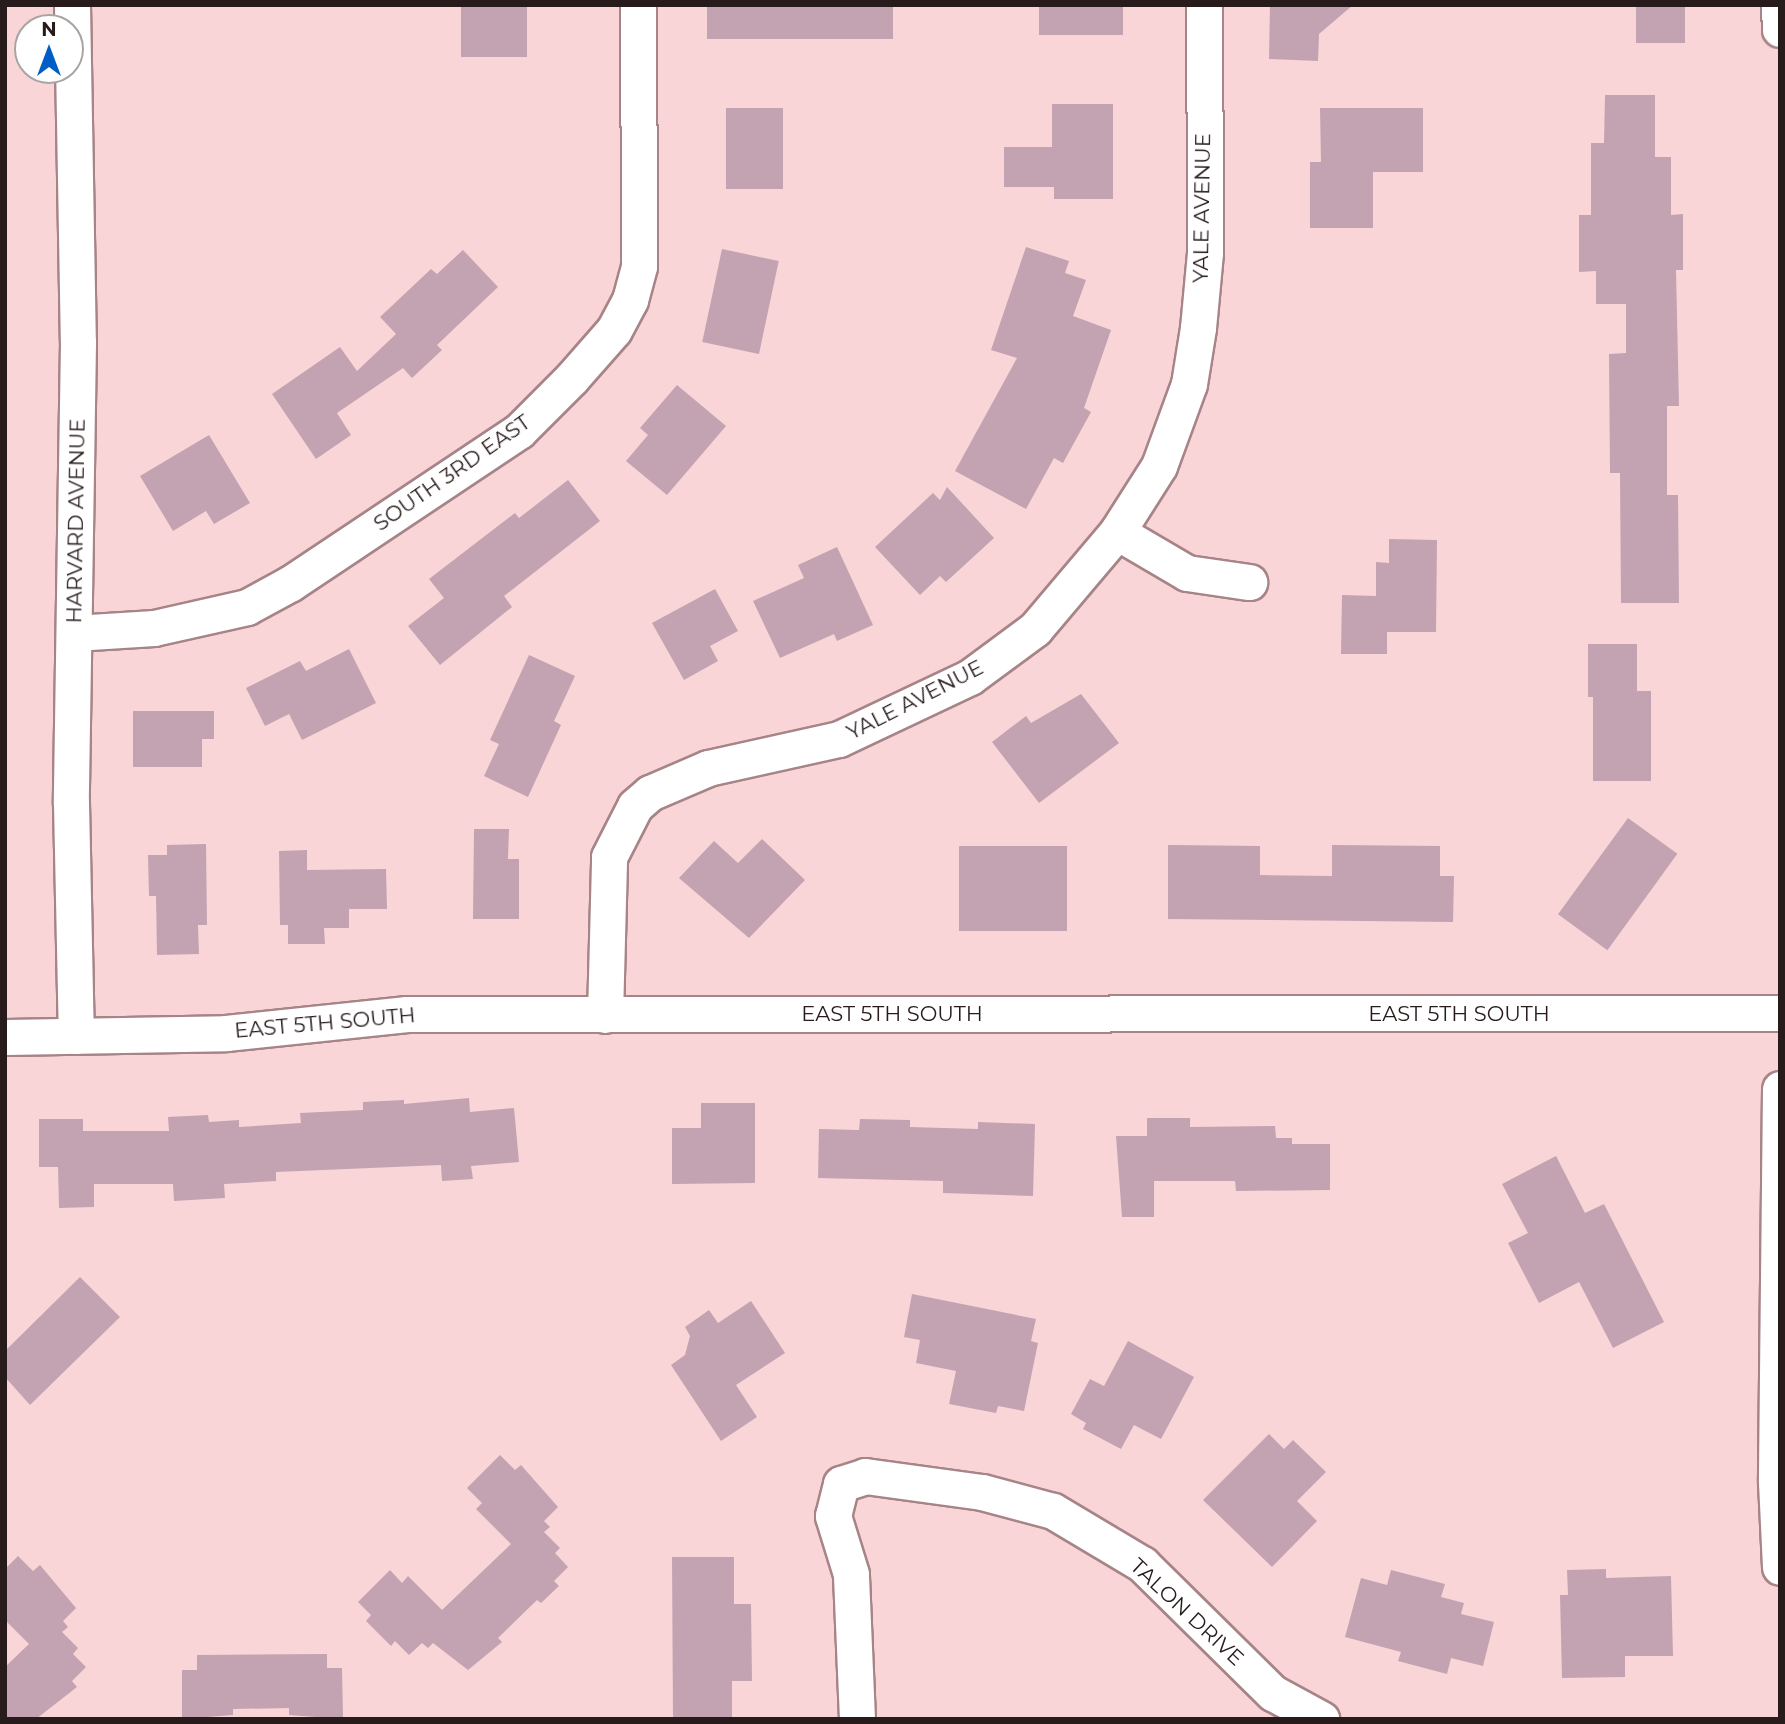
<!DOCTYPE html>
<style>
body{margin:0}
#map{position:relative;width:1785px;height:1724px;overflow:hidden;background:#f9d5d7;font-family:Montserrat,sans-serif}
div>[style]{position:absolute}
.building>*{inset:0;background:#c3a3b1;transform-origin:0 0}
.roads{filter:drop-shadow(2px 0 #a68487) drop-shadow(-2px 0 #a68487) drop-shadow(0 2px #a68487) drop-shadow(0 -2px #a68487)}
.minor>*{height:35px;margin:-17.5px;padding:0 17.5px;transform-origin:17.5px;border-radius:17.5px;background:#fff}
span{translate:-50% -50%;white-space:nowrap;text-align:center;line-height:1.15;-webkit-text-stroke:7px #fff;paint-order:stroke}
.street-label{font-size:21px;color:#281b1c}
.frame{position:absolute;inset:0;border:7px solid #281b1c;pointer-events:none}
.north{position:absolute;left:14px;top:14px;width:70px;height:70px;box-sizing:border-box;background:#fff;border:2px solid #a9a4a4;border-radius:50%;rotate:0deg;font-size:19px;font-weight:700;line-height:28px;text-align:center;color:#281b1c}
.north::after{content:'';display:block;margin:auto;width:24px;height:32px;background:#015dc6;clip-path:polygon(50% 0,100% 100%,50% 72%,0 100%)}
</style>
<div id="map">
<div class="building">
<i style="left:461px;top:5px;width:66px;height:52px"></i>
<i style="left:707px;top:5px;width:186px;height:34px"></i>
<i style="left:1039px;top:5px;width:84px;height:30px"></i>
<i style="clip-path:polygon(1270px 5px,1353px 5px,1319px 34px,1318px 61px,1269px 59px)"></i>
<i style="left:1636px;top:5px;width:49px;height:38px"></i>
<i style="clip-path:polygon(1605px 95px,1655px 95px,1655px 157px,1671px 157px,1671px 215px,1683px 214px,1683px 270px,1676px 270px,1679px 406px,1667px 406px,1667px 495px,1678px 495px,1679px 603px,1621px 603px,1620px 473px,1610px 473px,1609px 354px,1626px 353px,1626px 304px,1596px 304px,1596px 271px,1579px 272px,1579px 215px,1591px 215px,1591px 143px,1604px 143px)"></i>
<i style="clip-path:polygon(1052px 104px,1113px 104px,1113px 199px,1054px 199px,1054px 187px,1004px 187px,1004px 147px,1052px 147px)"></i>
<i style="left:726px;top:108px;width:57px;height:81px"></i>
<i style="clip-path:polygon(1320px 108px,1423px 108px,1423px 172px,1373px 172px,1373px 228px,1310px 228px,1310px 162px,1321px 162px)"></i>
<i style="clip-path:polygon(1026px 247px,1069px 261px,1065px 273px,1086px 280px,1073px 316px,1111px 330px,1084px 408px,1091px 412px,1063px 463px,1054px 458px,1026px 509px,955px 471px,1017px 358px,991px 350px)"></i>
<i style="left:722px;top:249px;width:58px;height:95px;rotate:12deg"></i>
<i style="clip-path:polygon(463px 250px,498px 287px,437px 345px,442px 350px,412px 378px,403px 368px,337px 413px,351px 435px,316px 459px,272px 394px,340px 347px,357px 371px,396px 334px,380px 317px,431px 269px,437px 274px)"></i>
<i style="clip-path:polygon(677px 385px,726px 426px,667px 495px,626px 461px,648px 435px,640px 428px)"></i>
<i style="clip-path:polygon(209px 435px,250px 503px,214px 524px,206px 511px,173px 531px,140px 476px)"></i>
<i style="clip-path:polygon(568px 480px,600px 521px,504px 596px,512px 607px,440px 665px,408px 626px,444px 598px,429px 579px,515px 513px,519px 518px)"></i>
<i style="clip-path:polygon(947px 487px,994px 538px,946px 582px,940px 576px,920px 595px,875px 547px,933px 493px,940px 500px)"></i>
<i style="clip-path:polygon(1389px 539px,1437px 540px,1436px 632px,1387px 632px,1387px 654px,1341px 654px,1342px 595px,1376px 596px,1376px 562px,1389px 563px)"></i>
<i style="clip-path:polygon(837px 547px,873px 625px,837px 641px,834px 634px,780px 658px,753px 601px,804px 578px,798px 565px)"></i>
<i style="clip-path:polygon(715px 589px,738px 631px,710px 646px,718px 661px,684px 680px,652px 623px)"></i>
<i style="clip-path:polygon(1588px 644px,1637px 644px,1637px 691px,1651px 691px,1651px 781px,1593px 781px,1593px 697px,1588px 697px)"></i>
<i style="clip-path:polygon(349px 649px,376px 703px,302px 740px,289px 714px,265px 726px,246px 688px,300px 661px,306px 671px)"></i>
<i style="clip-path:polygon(529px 655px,575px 676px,554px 721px,561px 725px,528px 797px,484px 776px,499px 744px,490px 740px)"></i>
<i style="clip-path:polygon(1081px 694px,1119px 743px,1039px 803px,992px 742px,1026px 716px,1031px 723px)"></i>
<i style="clip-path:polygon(133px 711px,214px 711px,214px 739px,202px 739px,202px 767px,133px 767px)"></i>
<i style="left:1628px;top:818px;width:61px;height:119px;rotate:36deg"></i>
<i style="clip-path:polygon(474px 829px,509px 829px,508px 859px,519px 859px,519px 919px,473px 919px)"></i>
<i style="clip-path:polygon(762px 839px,805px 880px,749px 938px,679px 878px,714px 841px,738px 863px)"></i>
<i style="clip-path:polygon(206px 844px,207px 925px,198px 925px,199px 954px,157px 955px,156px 896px,149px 896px,148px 855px,167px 855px,167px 845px)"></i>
<i style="clip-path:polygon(1168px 845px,1260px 846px,1260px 875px,1332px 876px,1332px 845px,1440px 846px,1440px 876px,1454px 876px,1453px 922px,1168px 919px)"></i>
<i style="left:959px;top:846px;width:108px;height:85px"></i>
<i style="clip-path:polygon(307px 850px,307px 870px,386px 869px,387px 909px,349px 909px,349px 928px,324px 928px,325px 944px,288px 944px,288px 925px,280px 925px,279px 851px)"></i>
<i style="clip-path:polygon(469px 1098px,470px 1112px,514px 1108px,519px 1162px,471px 1166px,473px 1179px,442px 1181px,441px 1165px,276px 1172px,276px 1181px,224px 1184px,225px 1198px,174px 1201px,173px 1184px,94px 1184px,94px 1207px,59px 1208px,58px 1167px,39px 1167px,39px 1119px,83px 1119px,83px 1131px,169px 1131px,168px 1117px,208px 1115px,209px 1122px,239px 1120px,239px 1127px,301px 1123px,300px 1113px,363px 1110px,363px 1102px,404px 1100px,404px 1104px)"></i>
<i style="clip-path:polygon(701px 1103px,755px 1103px,755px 1183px,672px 1184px,672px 1128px,701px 1128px)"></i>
<i style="clip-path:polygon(1147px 1118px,1190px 1118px,1190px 1127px,1275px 1126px,1276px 1138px,1292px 1138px,1292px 1144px,1330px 1144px,1330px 1190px,1236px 1191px,1235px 1181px,1154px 1181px,1154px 1217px,1122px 1217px,1116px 1136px,1147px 1136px)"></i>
<i style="clip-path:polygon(860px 1119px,910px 1120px,910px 1127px,978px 1129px,978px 1122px,1035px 1124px,1033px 1196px,943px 1193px,943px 1181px,818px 1178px,819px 1129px,859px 1130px)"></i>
<i style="clip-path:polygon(1556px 1156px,1585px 1213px,1604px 1204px,1664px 1322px,1613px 1348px,1579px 1282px,1539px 1303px,1508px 1243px,1528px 1233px,1502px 1184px)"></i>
<i style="clip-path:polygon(80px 1277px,120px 1317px,30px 1405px,5px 1377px,5px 1351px)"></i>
<i style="clip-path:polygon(912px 1294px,1036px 1319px,1031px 1341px,1038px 1343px,1024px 1411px,998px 1406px,996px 1413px,949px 1404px,956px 1371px,916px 1363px,920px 1340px,904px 1337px)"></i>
<i style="clip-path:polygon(751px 1301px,785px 1353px,736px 1385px,757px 1417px,721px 1441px,671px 1365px,685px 1355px,690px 1336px,685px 1327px,709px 1310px,718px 1323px)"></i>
<i style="clip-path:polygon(1128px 1341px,1194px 1377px,1161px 1439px,1134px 1425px,1121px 1449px,1083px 1429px,1086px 1423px,1071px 1414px,1090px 1379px,1104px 1386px)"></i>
<i style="clip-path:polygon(1269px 1434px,1284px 1449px,1293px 1440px,1326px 1472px,1297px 1501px,1317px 1521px,1272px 1567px,1203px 1500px)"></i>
<i style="clip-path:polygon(500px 1455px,515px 1470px,521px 1465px,558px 1507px,544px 1521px,550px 1527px,544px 1532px,560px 1548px,555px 1553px,568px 1567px,554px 1581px,559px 1586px,541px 1603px,537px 1600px,498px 1638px,502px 1642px,468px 1670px,433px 1643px,428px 1648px,422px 1643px,409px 1655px,395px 1641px,391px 1646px,366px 1621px,371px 1615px,358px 1602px,390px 1570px,402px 1583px,408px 1576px,442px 1610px,511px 1544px,476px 1509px,482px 1503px,467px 1488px)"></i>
<i style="clip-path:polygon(18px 1556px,33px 1571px,40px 1565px,76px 1608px,63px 1621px,68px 1627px,62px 1632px,78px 1648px,73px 1654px,86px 1667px,72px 1681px,77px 1687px,36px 1719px,5px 1719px,5px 1667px,29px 1644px,5px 1620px,5px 1569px)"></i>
<i style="clip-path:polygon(672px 1557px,734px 1557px,734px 1604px,751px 1604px,752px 1681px,732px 1681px,732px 1719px,673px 1719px)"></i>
<i style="clip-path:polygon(1606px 1569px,1606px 1578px,1671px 1576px,1673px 1656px,1625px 1656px,1625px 1677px,1562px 1678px,1560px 1595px,1568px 1595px,1567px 1570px)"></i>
<i style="clip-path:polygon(1391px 1570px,1445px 1584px,1441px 1597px,1464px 1603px,1461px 1614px,1494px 1622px,1483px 1666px,1451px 1658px,1447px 1674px,1398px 1661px,1401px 1652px,1345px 1637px,1361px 1578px,1387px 1585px)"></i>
<i style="clip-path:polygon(327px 1654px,327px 1668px,342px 1668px,343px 1719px,289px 1715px,289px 1708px,233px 1709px,233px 1715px,182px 1719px,182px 1670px,197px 1670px,197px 1655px)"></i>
</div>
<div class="roads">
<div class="minor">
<i style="left:72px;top:5px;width:337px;rotate:89deg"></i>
<i style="left:78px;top:342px;width:461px;rotate:90.9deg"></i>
<i style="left:71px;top:803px;width:233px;rotate:88.8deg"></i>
<i style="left:1779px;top:5px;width:24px;rotate:88deg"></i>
<i style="left:1117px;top:532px;width:81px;rotate:30.4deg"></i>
<i style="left:1187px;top:573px;width:63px;rotate:8.3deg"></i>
<i style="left:74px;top:633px;width:80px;rotate:-3.6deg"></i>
<i style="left:154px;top:628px;width:95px;rotate:-12.7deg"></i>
<i style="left:247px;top:607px;width:50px;rotate:-28.6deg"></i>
<i style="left:291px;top:583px;width:274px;rotate:-33.7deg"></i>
<i style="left:519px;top:431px;width:74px;rotate:-45deg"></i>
<i style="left:571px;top:379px;width:65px;rotate:-48.7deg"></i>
<i style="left:614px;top:330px;width:34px;rotate:-62deg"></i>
<i style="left:630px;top:300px;width:35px;rotate:-75deg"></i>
<i style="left:639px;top:266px;width:261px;rotate:-90.2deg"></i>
<i style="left:605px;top:1015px;width:158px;rotate:-88.5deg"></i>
<i style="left:609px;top:857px;width:57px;rotate:-63deg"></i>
<i style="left:635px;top:806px;width:20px;rotate:-41deg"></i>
<i style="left:650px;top:793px;width:63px;rotate:-23.3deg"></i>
<i style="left:708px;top:768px;width:134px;rotate:-12.5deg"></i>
<i style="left:839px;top:739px;width:145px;rotate:-25.3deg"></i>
<i style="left:970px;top:677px;width:81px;rotate:-36.4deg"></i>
<i style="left:1035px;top:629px;width:127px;rotate:-49.8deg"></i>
<i style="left:1117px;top:532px;width:78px;rotate:-57.5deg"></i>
<i style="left:1159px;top:466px;width:87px;rotate:-69.9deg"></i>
<i style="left:1189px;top:384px;width:57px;rotate:-80.9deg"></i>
<i style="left:1198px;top:328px;width:76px;rotate:-84.7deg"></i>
<i style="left:1205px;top:252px;width:247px;rotate:-90.2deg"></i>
<i style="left:5px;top:1037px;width:221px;rotate:-1deg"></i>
<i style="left:226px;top:1033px;width:182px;rotate:-6deg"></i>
<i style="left:407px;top:1014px;width:1373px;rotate:-0.04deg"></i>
<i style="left:1780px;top:1089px;width:393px;rotate:90.6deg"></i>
<i style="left:1776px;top:1482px;width:85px;rotate:87.3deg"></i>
<i style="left:857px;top:1719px;width:145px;rotate:-92.4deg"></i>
<i style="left:851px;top:1574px;width:61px;rotate:-107.2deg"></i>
<i style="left:833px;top:1516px;width:33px;rotate:-76deg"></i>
<i style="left:841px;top:1484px;width:25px;rotate:-18deg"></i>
<i style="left:865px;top:1476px;width:118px;rotate:7.8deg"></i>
<i style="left:982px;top:1492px;width:73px;rotate:15deg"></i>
<i style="left:1053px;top:1511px;width:104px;rotate:30.8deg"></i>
<i style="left:1142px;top:1564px;width:184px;rotate:44.6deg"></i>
<i style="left:1273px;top:1693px;width:55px;rotate:28.4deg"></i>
</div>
</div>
<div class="street-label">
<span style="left:1202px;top:208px;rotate:-89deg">YALE AVENUE</span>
<span style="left:452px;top:473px;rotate:-35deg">SOUTH 3RD EAST</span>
<span style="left:76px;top:521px;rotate:-89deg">HARVARD AVENUE</span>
<span style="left:915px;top:700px;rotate:-27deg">YALE AVENUE</span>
<span style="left:892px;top:1014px">EAST 5TH SOUTH</span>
<span style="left:1459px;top:1014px">EAST 5TH SOUTH</span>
<span style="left:325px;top:1023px;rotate:-5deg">EAST 5TH SOUTH</span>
<span style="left:1187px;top:1612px;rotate:43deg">TALON DRIVE</span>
</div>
<div class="frame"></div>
<div class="north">N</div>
</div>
